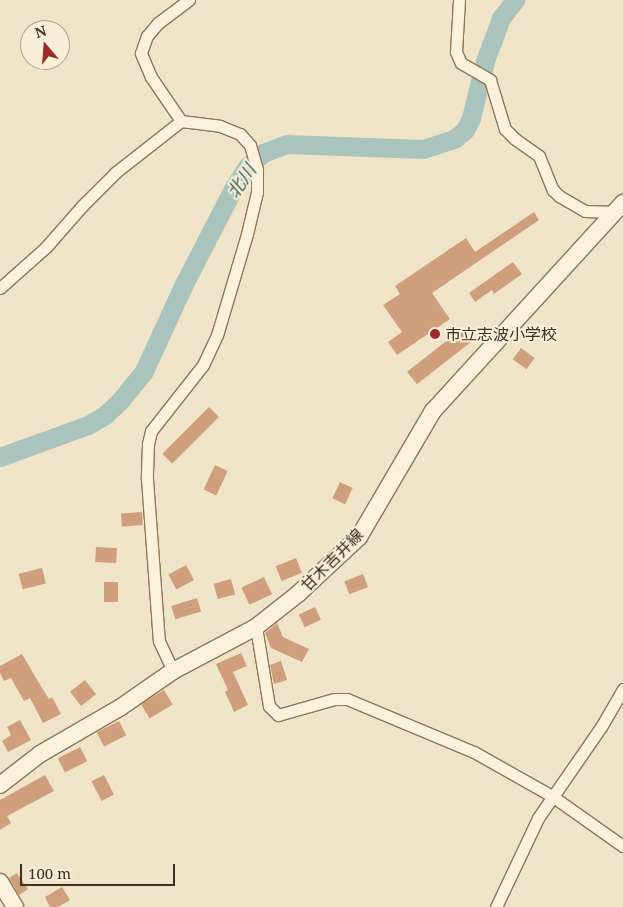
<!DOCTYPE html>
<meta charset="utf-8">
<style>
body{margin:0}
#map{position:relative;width:623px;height:907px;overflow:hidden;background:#f0e4c8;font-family:"Noto Serif","Noto Sans JP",serif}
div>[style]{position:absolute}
.river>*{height:19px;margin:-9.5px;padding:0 9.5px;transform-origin:9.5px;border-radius:9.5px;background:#a9c4bc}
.building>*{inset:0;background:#cf9f7d;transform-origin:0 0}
.roads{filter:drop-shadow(1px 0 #8d765c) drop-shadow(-1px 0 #8d765c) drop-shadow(0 1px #8d765c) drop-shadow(0 -1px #8d765c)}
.street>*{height:11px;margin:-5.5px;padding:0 5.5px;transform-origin:5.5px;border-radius:5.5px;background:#faf1dc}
.secondary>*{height:16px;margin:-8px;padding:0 8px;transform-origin:8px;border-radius:8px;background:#faf1dc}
.dots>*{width:14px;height:14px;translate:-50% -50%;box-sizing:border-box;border:2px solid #f7eed8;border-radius:50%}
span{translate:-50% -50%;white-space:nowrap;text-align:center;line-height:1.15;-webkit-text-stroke:4px #f7eed8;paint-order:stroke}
.poi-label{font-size:16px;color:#3d2e20}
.left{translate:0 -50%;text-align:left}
.street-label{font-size:16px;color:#3d2e20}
.water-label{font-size:18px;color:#2f5d5a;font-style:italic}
.north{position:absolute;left:20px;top:20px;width:50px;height:50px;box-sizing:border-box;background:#f7eed8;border:1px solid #ada18e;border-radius:50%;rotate:342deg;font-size:14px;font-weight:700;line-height:20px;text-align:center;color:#3d2e20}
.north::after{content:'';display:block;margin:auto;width:18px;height:22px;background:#9e2a2b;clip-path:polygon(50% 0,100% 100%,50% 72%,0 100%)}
.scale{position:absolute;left:20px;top:864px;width:155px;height:22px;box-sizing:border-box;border:2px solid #3d2e20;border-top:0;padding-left:6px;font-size:15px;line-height:18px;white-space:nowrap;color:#3d2e20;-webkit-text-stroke:4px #f7eed8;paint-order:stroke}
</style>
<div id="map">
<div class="river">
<i style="left:0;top:457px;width:94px;rotate:-20deg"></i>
<i style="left:88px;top:425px;width:20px;rotate:-30deg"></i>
<i style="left:105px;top:415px;width:21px;rotate:-43deg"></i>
<i style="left:120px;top:401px;width:38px;rotate:-51deg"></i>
<i style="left:144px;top:371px;width:96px;rotate:-65.3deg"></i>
<i style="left:184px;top:284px;width:109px;rotate:-62.7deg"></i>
<i style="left:234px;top:187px;width:24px;rotate:-57deg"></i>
<i style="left:247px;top:167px;width:21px;rotate:-41deg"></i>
<i style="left:263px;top:153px;width:25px;rotate:-21deg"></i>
<i style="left:286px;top:144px;width:137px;rotate:2.1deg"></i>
<i style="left:423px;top:149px;width:33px;rotate:-18deg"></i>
<i style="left:454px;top:139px;width:14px;rotate:-39deg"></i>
<i style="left:465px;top:130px;width:13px;rotate:-63deg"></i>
<i style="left:471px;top:118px;width:59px;rotate:-76.2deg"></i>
<i style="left:485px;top:61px;width:46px;rotate:-69.6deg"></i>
<i style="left:501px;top:18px;width:23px;rotate:-52deg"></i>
</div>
<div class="building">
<i style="clip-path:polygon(534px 212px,539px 220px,432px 293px,450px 319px,397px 355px,388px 342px,402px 332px,383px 305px,400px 294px,395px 286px,466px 238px,475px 252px)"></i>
<i style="clip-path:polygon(513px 262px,522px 274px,494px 294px,492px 290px,475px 302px,469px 293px)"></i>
<i style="left:463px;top:328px;width:16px;height:71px;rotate:52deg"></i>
<i style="left:521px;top:348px;width:17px;height:14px;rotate:36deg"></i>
<i style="left:209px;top:407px;width:14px;height:66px;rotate:45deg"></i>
<i style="left:215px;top:465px;width:14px;height:27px;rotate:25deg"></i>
<i style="left:340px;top:482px;width:14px;height:18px;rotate:25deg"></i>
<i style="left:142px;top:512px;width:13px;height:21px;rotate:86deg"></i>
<i style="left:96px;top:547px;width:21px;height:15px;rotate:3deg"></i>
<i style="left:296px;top:558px;width:16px;height:22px;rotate:68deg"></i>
<i style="left:186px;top:565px;width:17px;height:20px;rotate:62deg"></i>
<i style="left:42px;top:568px;width:16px;height:24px;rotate:76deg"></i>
<i style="left:363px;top:574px;width:14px;height:20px;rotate:69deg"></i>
<i style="left:264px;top:577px;width:19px;height:25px;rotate:65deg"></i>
<i style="left:231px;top:579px;width:16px;height:18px;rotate:75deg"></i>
<i style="left:104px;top:582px;width:14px;height:20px"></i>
<i style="left:197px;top:598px;width:14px;height:27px;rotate:73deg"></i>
<i style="left:315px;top:607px;width:14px;height:18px;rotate:65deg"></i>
<i style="clip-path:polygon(277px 623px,283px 637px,309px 649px,302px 662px,271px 648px,265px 633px)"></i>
<i style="clip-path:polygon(241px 653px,247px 666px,233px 672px,248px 705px,234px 712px,225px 692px,228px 690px,216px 664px)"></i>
<i style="clip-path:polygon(22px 654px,36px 678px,49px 699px,52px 697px,61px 714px,43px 723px,30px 698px,24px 701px,11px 678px,4px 681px,0 673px,0 666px)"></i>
<i style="clip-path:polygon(281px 661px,287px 680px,274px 684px,270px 665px)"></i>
<i style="left:85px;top:680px;width:18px;height:19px;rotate:52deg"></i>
<i style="left:164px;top:690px;width:17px;height:27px;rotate:59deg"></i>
<i style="clip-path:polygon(20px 720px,31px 740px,8px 752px,2px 741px,11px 735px,7px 727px)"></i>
<i style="left:119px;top:721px;width:16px;height:25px;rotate:63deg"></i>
<i style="left:80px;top:747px;width:16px;height:25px;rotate:63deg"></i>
<i style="clip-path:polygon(45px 775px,54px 791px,7px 816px,11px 823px,0 830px,0 800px)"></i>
<i style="left:104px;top:775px;width:22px;height:14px;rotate:63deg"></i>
<i style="clip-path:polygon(17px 873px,28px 889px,19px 895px,9px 878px)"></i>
<i style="clip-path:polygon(62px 887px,70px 900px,58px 907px,50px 907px,45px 897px)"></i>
</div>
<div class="roads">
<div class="street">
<i style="left:459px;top:0;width:52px;rotate:93.3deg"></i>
<i style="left:456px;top:52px;width:12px;rotate:66deg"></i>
<i style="left:461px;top:63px;width:34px;rotate:30deg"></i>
<i style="left:490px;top:80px;width:51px;rotate:73deg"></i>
<i style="left:505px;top:129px;width:14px;rotate:45deg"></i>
<i style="left:515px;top:139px;width:29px;rotate:35deg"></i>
<i style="left:539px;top:156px;width:37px;rotate:68deg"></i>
<i style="left:553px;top:190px;width:8px;rotate:45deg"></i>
<i style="left:559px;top:196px;width:30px;rotate:30deg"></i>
<i style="left:585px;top:211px;width:30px;rotate:2deg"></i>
<i style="left:181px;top:121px;width:53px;rotate:-124.3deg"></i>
<i style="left:151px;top:77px;width:26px;rotate:-113deg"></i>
<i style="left:141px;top:53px;width:18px;rotate:-71deg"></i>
<i style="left:147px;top:36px;width:17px;rotate:-50deg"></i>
<i style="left:158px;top:23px;width:39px;rotate:-37deg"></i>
<i style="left:0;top:288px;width:62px;rotate:-41.7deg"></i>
<i style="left:46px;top:247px;width:55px;rotate:-48.7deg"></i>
<i style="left:82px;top:206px;width:48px;rotate:-45deg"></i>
<i style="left:116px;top:172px;width:83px;rotate:-38.1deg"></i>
<i style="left:181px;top:121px;width:39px;rotate:7deg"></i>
<i style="left:220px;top:126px;width:22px;rotate:22deg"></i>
<i style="left:240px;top:134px;width:15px;rotate:48deg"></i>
<i style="left:250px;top:145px;width:26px;rotate:74deg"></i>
<i style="left:257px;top:170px;width:22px;rotate:90deg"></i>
<i style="left:257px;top:192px;width:43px;rotate:103.4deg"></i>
<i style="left:247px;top:234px;width:105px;rotate:106.5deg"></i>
<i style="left:217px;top:335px;width:33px;rotate:115deg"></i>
<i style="left:203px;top:365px;width:84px;rotate:128.2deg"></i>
<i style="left:151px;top:431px;width:13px;rotate:103deg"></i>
<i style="left:148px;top:444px;width:35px;rotate:92deg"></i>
<i style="left:147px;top:479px;width:162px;rotate:85.8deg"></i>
<i style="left:159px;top:641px;width:33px;rotate:65deg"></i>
<i style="left:256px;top:627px;width:80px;rotate:80.7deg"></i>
<i style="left:269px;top:706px;width:13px;rotate:45deg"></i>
<i style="left:278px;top:715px;width:58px;rotate:-15.9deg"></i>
<i style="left:334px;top:699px;width:13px"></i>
<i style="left:347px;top:699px;width:138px;rotate:22.7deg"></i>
<i style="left:474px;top:752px;width:90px;rotate:29.4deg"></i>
<i style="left:552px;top:796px;width:87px;rotate:35.2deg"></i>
<i style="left:496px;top:907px;width:98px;rotate:-64.7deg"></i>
<i style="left:538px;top:818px;width:111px;rotate:-55.3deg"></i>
<i style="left:601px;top:727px;width:44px;rotate:-59.9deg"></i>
</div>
<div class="secondary">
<i style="left:0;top:785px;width:51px;rotate:-37.8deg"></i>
<i style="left:40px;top:754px;width:94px;rotate:-30.1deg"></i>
<i style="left:121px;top:707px;width:63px;rotate:-34.7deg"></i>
<i style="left:173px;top:671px;width:94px;rotate:-27.9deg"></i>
<i style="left:256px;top:627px;width:55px;rotate:-38.3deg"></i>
<i style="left:299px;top:593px;width:82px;rotate:-43deg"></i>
<i style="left:359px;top:537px;width:146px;rotate:-59.6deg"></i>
<i style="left:433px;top:411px;width:282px;rotate:-47.6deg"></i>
<i style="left:0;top:882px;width:29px;rotate:59deg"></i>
</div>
</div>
<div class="dots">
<i style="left:435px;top:334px;background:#9e2a2b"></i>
</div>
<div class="poi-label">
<span class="left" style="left:445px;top:334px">市立志波小学校</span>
</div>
<div class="street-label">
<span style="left:332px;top:560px;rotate:-45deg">甘木吉井線</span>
</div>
<div class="water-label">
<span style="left:241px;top:181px;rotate:-56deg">北川</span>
</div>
<div class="north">N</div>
<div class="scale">100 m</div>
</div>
